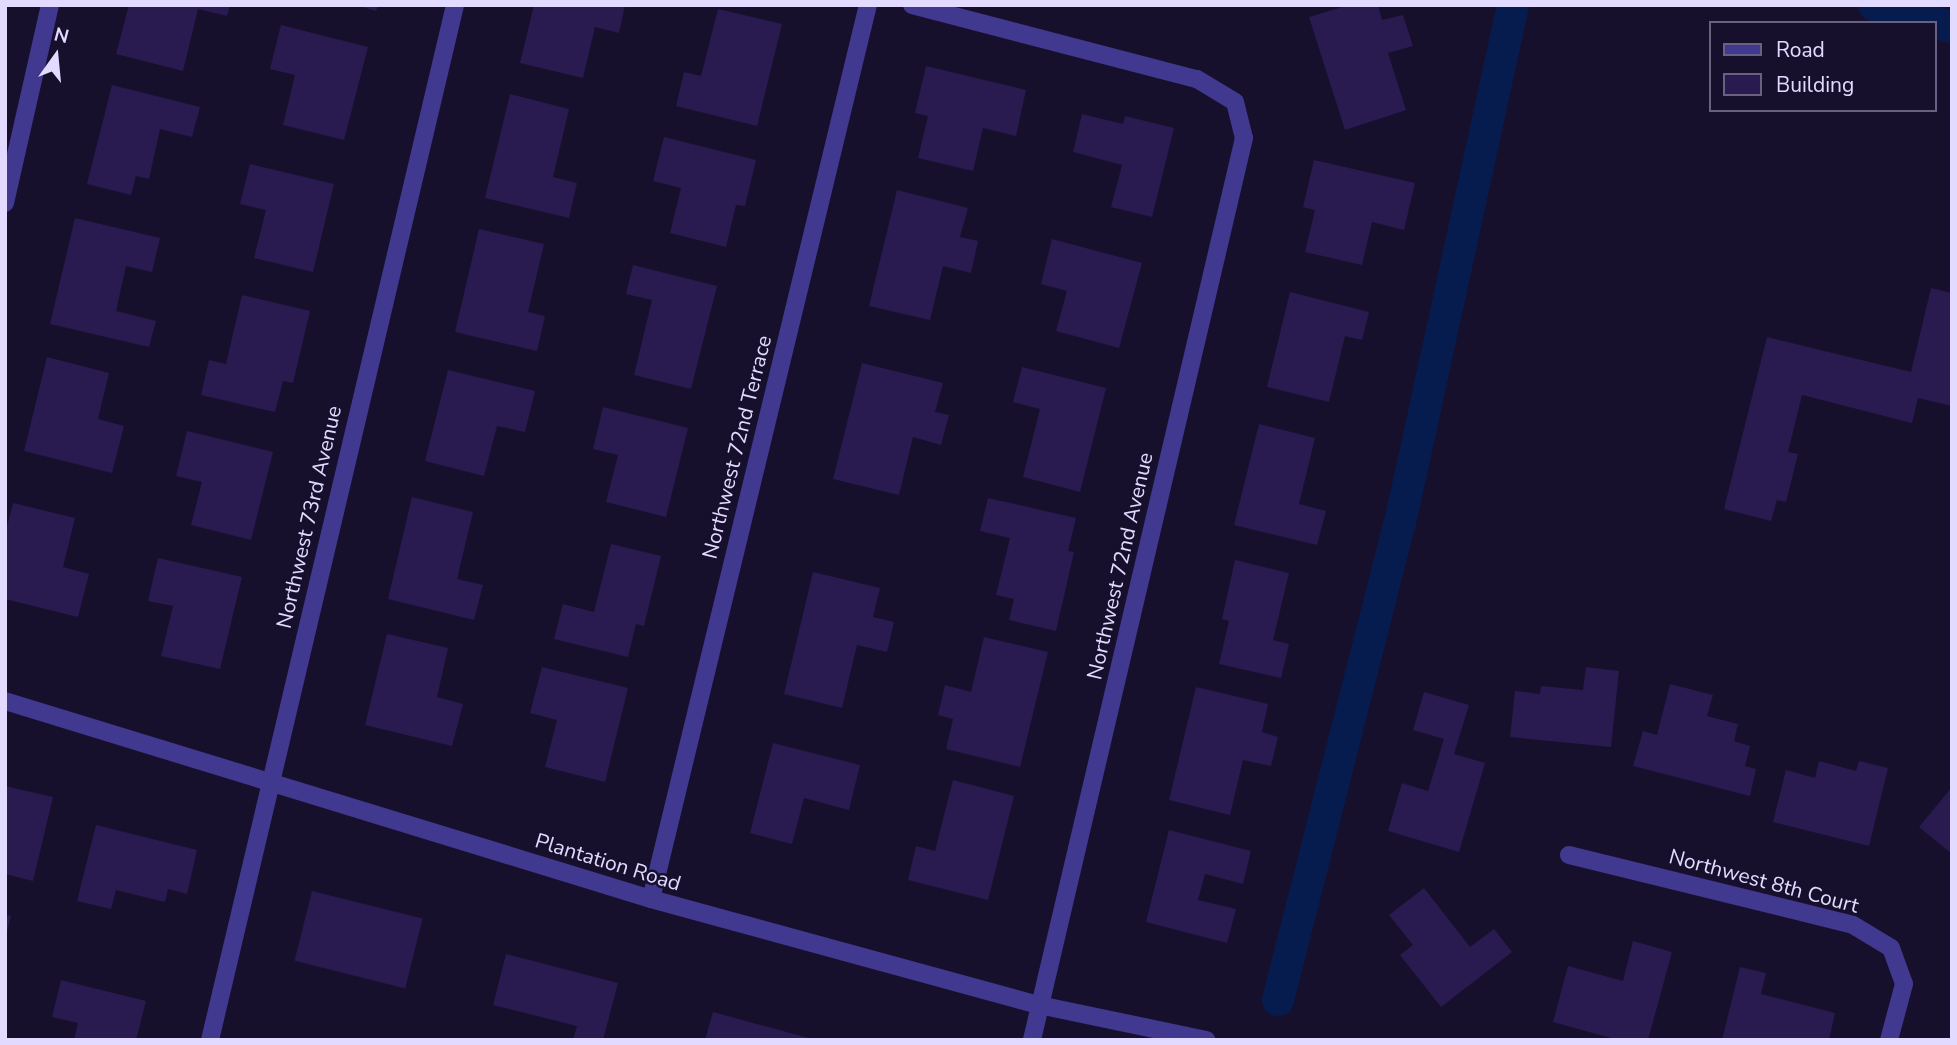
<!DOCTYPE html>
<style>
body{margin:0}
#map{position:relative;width:1957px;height:1045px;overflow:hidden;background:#17102d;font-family:"Nunito Sans",sans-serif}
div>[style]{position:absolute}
.canal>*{height:32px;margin:-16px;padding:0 16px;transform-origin:16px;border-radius:16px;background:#071c4e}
.building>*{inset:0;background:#291a4f;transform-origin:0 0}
.street>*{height:18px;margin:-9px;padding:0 9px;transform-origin:9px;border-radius:9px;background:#41388f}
span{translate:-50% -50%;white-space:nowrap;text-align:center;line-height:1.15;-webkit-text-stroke:5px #17102d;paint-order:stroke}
.street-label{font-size:21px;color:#e2dbff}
.frame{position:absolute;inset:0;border:7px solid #e2dbff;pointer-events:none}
.legend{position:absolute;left:1709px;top:21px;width:228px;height:91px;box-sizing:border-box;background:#17102d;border:2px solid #686181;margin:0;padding:9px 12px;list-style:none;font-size:21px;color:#e2dbff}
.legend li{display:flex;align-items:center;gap:14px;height:35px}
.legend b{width:35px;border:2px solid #686181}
.north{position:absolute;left:21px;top:21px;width:70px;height:70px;-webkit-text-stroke:5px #17102d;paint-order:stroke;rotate:15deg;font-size:19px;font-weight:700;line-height:28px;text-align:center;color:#e2dbff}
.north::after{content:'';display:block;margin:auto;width:24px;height:32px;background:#e2dbff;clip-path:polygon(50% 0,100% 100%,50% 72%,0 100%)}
</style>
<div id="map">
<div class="canal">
<i style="left:1874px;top:5px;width:81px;rotate:15.8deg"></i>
<i style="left:1278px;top:1000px;width:492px;rotate:-75.7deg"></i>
<i style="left:1400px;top:523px;width:530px;rotate:-77.69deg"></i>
</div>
<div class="building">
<i style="clip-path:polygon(129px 5px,230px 5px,227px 16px,198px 9px,183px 71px,116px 54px)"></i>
<i style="clip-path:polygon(357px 5px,378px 5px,376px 11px)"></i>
<i style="clip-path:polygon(534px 5px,625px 5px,619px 33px,595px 27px,583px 78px,520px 63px)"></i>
<i style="clip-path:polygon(1349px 5px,1378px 5px,1382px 20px,1403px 15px,1413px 46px,1388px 53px,1406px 110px,1345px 130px,1309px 17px)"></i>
<i style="clip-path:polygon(718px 9px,782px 24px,757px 126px,676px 106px,684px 72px,701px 76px)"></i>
<i style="clip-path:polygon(281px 25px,368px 47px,344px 140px,283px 125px,295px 75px,270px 69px)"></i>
<i style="clip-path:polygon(926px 66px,1026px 90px,1016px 136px,983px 128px,973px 171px,918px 158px,928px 116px,915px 113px)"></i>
<i style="clip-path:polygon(112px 85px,200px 107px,192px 137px,160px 129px,149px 179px,136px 176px,131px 195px,87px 184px)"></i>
<i style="clip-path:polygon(510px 94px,569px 109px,553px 177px,577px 183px,569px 218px,485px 198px)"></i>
<i style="clip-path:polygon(1082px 114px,1123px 124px,1125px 116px,1174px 128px,1152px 217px,1111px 207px,1122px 165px,1073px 152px)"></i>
<i style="clip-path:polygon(664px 137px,756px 160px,745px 206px,736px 205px,726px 247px,670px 233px,681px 188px,653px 181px)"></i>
<i style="clip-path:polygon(1314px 160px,1415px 183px,1404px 230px,1372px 222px,1362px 265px,1305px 252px,1315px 210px,1303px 207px)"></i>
<i style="clip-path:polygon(250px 164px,334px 184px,313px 272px,254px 258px,266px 210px,240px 204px)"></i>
<i style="clip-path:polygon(897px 190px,968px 208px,960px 237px,978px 241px,971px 273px,943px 266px,930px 320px,869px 306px)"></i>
<i style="clip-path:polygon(75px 218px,160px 238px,152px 272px,126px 266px,116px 311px,156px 321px,149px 347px,50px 324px)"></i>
<i style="clip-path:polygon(479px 229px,544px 244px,528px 312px,545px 316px,537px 351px,455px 332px)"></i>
<i style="clip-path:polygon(1052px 239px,1142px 263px,1119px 348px,1056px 331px,1067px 291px,1041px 284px)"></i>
<i style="clip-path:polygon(633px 265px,717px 286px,691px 389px,634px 375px,652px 300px,626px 294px)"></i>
<i style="clip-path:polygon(1931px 288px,1952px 293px,1952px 406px,1918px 398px,1912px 423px,1802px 395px,1788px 452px,1798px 454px,1786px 502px,1777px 500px,1771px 521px,1724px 509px,1767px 337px,1911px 372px)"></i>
<i style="clip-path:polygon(1290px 292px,1369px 312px,1362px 340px,1345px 336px,1329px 402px,1267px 387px)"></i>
<i style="clip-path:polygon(242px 295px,310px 311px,293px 383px,283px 381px,275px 412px,201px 395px,209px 360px,226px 364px)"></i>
<i style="clip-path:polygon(47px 357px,109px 373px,98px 419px,124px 426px,112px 473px,24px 451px)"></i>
<i style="clip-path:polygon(862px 363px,943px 383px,935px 412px,949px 415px,941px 445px,913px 437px,899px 495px,833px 479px)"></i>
<i style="clip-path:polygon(1022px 367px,1106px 388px,1080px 492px,1023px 477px,1040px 409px,1013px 402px)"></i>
<i style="clip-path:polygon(448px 370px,535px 391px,525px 432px,497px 426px,484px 476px,425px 461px)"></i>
<i style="clip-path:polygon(603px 407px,688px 428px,666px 517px,606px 502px,618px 455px,593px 449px)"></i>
<i style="clip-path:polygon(1259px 424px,1315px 438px,1299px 504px,1326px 511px,1317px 545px,1234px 525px)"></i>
<i style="clip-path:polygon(187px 431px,273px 452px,251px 540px,191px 525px,202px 482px,176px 476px)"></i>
<i style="clip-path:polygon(412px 497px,473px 512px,457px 579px,483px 585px,474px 620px,388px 599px)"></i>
<i style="clip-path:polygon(988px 498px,1076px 518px,1068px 551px,1074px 552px,1056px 631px,1009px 620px,1014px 599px,996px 595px,1010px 538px,980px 531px)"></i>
<i style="clip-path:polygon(13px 503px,75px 518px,63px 567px,89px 574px,78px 617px,5px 599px,5px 534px)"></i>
<i style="clip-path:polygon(611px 544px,661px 556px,644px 626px,636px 624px,628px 657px,554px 639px,563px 604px,594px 612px)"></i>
<i style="clip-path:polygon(158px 558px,242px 577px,220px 669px,161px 656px,173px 606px,148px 601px)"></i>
<i style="clip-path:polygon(1235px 560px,1289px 573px,1273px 640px,1289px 644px,1281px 678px,1219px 664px,1229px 621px,1222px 619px)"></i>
<i style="clip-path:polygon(813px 572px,880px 588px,873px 617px,894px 622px,887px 652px,857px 645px,842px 708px,784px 694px)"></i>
<i style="clip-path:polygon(387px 634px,448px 648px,437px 697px,463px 704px,452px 746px,365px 725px)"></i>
<i style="clip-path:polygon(984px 637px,1048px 652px,1020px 767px,946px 749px,953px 719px,938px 715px,945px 685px,971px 692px)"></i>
<i style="clip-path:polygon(542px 667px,628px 688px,605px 782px,545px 767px,557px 720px,530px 713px)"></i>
<i style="clip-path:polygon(1586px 667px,1619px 671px,1611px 747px,1510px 737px,1515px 691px,1540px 694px,1541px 686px,1583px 690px)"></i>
<i style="clip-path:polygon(1670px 684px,1713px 695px,1707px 716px,1738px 724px,1734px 741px,1750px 746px,1745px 766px,1756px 769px,1750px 796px,1633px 766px,1643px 731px,1657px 735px)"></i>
<i style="clip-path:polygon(1196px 687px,1268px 704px,1262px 732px,1278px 737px,1271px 766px,1243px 760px,1230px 815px,1169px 800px)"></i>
<i style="clip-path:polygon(1424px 692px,1469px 705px,1454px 754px,1485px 763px,1459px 852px,1388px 831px,1402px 783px,1428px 791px,1444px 739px,1413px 730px)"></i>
<i style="clip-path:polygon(773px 743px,860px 765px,849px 810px,804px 798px,792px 844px,750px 833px)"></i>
<i style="clip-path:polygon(1819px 761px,1856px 771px,1859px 761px,1888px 768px,1869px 846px,1773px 822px,1786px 770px,1815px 778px)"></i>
<i style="clip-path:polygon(953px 780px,1014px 796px,988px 900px,908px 880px,916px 846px,935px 851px)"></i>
<i style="clip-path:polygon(5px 786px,53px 797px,33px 881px,5px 874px)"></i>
<i style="clip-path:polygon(1952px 787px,1952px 854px,1919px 827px)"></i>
<i style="clip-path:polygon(96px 825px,197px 850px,187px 894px,168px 889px,165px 902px,116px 890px,111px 909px,77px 901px)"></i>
<i style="clip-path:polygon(1169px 830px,1251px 851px,1243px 884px,1205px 874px,1198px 900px,1236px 909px,1227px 943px,1146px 922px)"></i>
<i style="clip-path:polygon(1424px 888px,1470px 947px,1494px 929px,1512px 952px,1441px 1007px,1400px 955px,1413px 945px,1389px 915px)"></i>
<i style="left:312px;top:891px;width:114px;height:72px;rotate:14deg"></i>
<i style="clip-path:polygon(5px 915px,11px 916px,6px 935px,5px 935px)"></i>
<i style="clip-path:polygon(1633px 941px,1672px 952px,1648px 1040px,1618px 1040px,1553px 1022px,1568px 966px,1623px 981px)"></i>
<i style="clip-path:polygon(506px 954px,618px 983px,603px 1040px,573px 1040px,577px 1026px,493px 1005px)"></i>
<i style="clip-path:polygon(1740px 967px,1766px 973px,1761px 994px,1835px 1013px,1829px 1040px,1722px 1040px)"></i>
<i style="clip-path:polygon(61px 980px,146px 1001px,136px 1040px,74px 1040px,78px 1023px,52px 1017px)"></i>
<i style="clip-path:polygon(713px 1012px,812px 1039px,812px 1040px,705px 1040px)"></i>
</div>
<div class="street">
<i style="left:912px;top:5px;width:294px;rotate:14.6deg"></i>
<i style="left:1197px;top:79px;width:44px;rotate:31.2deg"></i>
<i style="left:1235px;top:102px;width:37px;rotate:76deg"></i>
<i style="left:1244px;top:138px;width:927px;rotate:103.23deg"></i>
<i style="left:5px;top:203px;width:203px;rotate:-77.2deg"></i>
<i style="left:5px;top:701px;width:676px;rotate:17.04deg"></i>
<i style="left:651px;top:899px;width:402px;rotate:15.3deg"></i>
<i style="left:1039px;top:1005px;width:171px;rotate:11.8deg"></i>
<i style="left:1569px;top:855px;width:292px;rotate:13.8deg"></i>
<i style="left:1853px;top:925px;width:44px;rotate:31.2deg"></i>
<i style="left:1891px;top:948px;width:38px;rotate:70deg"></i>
<i style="left:1904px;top:984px;width:58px;rotate:105deg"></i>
<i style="left:651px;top:899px;width:920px;rotate:-76.36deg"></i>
<i style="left:210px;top:1040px;width:1064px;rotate:-76.68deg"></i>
</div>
<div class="street-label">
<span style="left:737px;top:447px;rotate:-76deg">Northwest 72nd Terrace</span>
<span style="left:309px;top:517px;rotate:-77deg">Northwest 73rd Avenue</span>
<span style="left:1120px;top:566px;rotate:-77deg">Northwest 72nd Avenue</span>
<span style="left:608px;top:862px;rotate:17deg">Plantation Road</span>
<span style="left:1764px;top:881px;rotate:15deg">Northwest 8th Court</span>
</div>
<div class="frame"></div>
<ul class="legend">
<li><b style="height:9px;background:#41388f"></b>Road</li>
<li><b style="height:19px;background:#291a4f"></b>Building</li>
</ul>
<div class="north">N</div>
</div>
